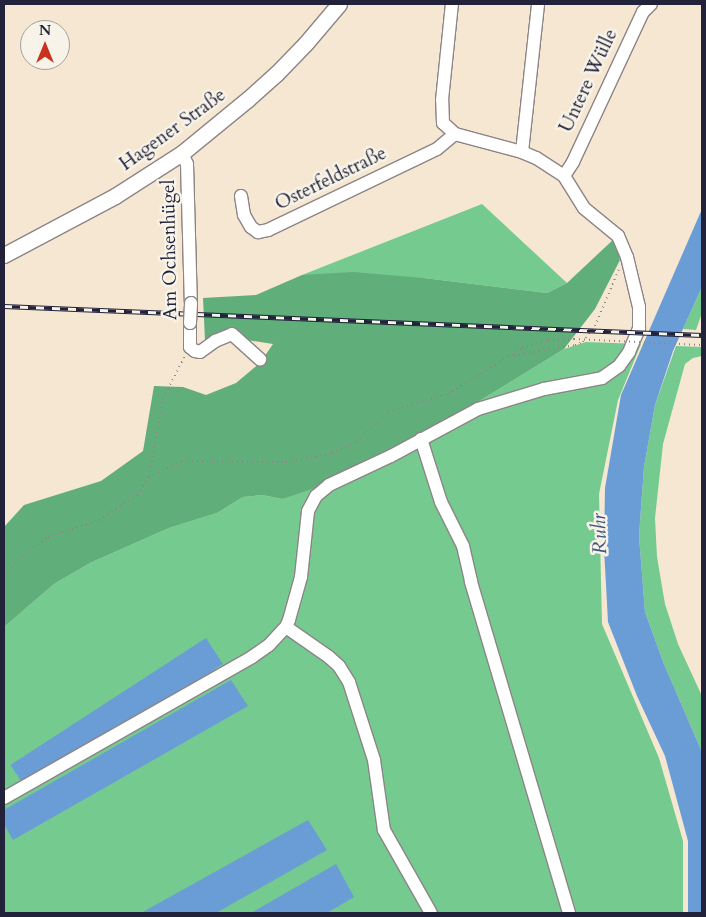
<!DOCTYPE html>
<meta charset="utf-8">
<style>
body{margin:0}
#map{position:relative;width:706px;height:917px;overflow:hidden;background:#f5e7d1;font-family:Cardo,serif}
div>[style]{position:absolute}
.green>*{inset:0;background:#75ca8f}
.forest>*{inset:0;background:#60ae7a}
.water>*{inset:0;background:#6a9dd6;transform-origin:0 0}
.path>*{height:2px;margin-top:-1px;transform-origin:0;background:repeating-linear-gradient(90deg,#8c8486 0 1px,transparent 0 5px)}
.roads{filter:drop-shadow(1px 0 #8c8486) drop-shadow(-1px 0 #8c8486) drop-shadow(0 1px #8c8486) drop-shadow(0 -1px #8c8486)}
.minor>*{height:12px;margin:-6px;padding:0 6px;transform-origin:6px;border-radius:6px;background:#fff}
.major>*{height:15px;margin:-7.5px;padding:0 7.5px;transform-origin:7.5px;border-radius:7.5px;background:#fff}
.rail>*{height:4.5px;margin-top:-2.25px;transform-origin:0;background:repeating-linear-gradient(90deg,#f7f3e8 0 8px,#22223b 0 16px);box-sizing:border-box;border-block:1px solid #22223b}
.path-bridge>*{height:2px;margin-top:-1px;transform-origin:0;background:repeating-linear-gradient(90deg,#8c8486 0 1px,transparent 0 5px)}
.bridges{filter:drop-shadow(1px 0 #8c8486) drop-shadow(-1px 0 #8c8486) drop-shadow(0 1px #8c8486) drop-shadow(0 -1px #8c8486)}
.minor-bridge>*{height:12px;margin:-6px;padding:0 6px;transform-origin:6px;border-radius:6px;background:#fff}
span{translate:-50% -50%;white-space:nowrap;text-align:center;line-height:1.15;-webkit-text-stroke:5px #f7f3e8;paint-order:stroke}
.street-label{font-size:19px;color:#22223b}
.water-label{font-size:20px;color:#3f5379;font-style:italic}
.frame{position:absolute;inset:0;border:5px solid #22223b;pointer-events:none}
.north{position:absolute;left:20px;top:20px;width:50px;height:50px;box-sizing:border-box;background:#f7f3e8;border:1px solid #a29fa3;border-radius:50%;rotate:0deg;font-size:14px;font-weight:700;line-height:20px;text-align:center;color:#22223b}
.north::after{content:'';display:block;margin:auto;width:18px;height:22px;background:#c8321e;clip-path:polygon(50% 0,100% 100%,50% 72%,0 100%)}
</style>
<div id="map">
<div class="green">
<i style="clip-path:polygon(482px 204px,567px 283px,547px 293px,424px 278px,302px 275px)"></i>
<i style="clip-path:polygon(702px 287px,702px 313px,696px 330px,683px 329px)"></i>
<i style="clip-path:polygon(586px 342px,641px 344px,618px 400px,599px 494px,602px 624px,659px 758px,683px 841px,683px 913px,4px 913px,4px 627px,54px 584px,90px 563px,169px 528px,217px 513px,243px 497px,262px 495px,282px 499px,450px 419px,564px 349px)"></i>
<i style="clip-path:polygon(676px 346px,702px 347px,702px 356px,693px 358px,685px 364px,663px 444px,655px 518px,657px 557px,665px 604px,678px 644px,702px 696px,702px 752px,664px 664px,645px 612px,639px 536px,644px 467px,655px 405px)"></i>
</div>
<div class="forest">
<i style="clip-path:polygon(615px 238px,620px 260px,595px 309px,564px 349px,450px 419px,324px 485px,282px 499px,262px 495px,243px 497px,217px 513px,169px 528px,90px 563px,54px 584px,4px 627px,4px 527px,24px 505px,101px 481px,143px 451px,154px 386px,183px 387px,206px 395px,236px 383px,260px 363px,273px 344px,247px 340px,205px 340px,203px 298px,256px 295px,302px 275px,353px 272px,424px 278px,547px 293px,567px 283px)"></i>
</div>
<div class="water">
<i style="clip-path:polygon(702px 209px,702px 287px,673px 351px,655px 405px,644px 467px,639px 536px,645px 612px,664px 664px,702px 752px,702px 913px,688px 913px,688px 841px,665px 756px,637px 696px,608px 622px,604px 548px,605px 488px,621px 395px)"></i>
<i style="left:206px;top:638px;width:31px;height:233px;rotate:57deg"></i>
<i style="clip-path:polygon(231px 680px,248px 706px,13px 840px,4px 824px,4px 810px)"></i>
<i style="clip-path:polygon(308px 820px,327px 850px,216px 913px,141px 913px)"></i>
<i style="clip-path:polygon(336px 864px,354px 897px,327px 913px,251px 913px)"></i>
</div>
<div class="path">
<i style="left:509px;top:356px;width:67px;rotate:-9.5deg"></i>
<i style="left:575px;top:345px;width:9px;rotate:-21deg"></i>
<i style="left:583px;top:342px;width:20px;rotate:-53deg"></i>
<i style="left:595px;top:326px;width:62px;rotate:-67.2deg"></i>
<i style="left:149px;top:477px;width:37px;rotate:-26deg"></i>
<i style="left:182px;top:461px;width:104px;rotate:0.6deg"></i>
<i style="left:286px;top:462px;width:47px;rotate:-11.1deg"></i>
<i style="left:332px;top:453px;width:26px;rotate:-25deg"></i>
<i style="left:356px;top:442px;width:44px;rotate:-43.2deg"></i>
<i style="left:388px;top:412px;width:63px;rotate:-16.7deg"></i>
<i style="left:448px;top:394px;width:87px;rotate:-31.9deg"></i>
<i style="left:522px;top:348px;width:27px;rotate:-17deg"></i>
<i style="left:548px;top:340px;width:26px;rotate:-2deg"></i>
<i style="left:4px;top:574px;width:40px;rotate:-43deg"></i>
<i style="left:33px;top:547px;width:18px;rotate:-34deg"></i>
<i style="left:48px;top:537px;width:54px;rotate:-18.4deg"></i>
<i style="left:99px;top:520px;width:46px;rotate:-32.7deg"></i>
<i style="left:138px;top:495px;width:21px;rotate:-59deg"></i>
<i style="left:149px;top:477px;width:80px;rotate:-80deg"></i>
<i style="left:163px;top:398px;width:47px;rotate:-62.4deg"></i>
</div>
<div class="roads">
<div class="minor">
<i style="left:522px;top:152px;width:149px;rotate:-83.8deg"></i>
<i style="left:182px;top:153px;width:12px;rotate:66deg"></i>
<i style="left:187px;top:164px;width:139px;rotate:88.4deg"></i>
<i style="left:564px;top:176px;width:17px;rotate:-57deg"></i>
<i style="left:573px;top:162px;width:166px;rotate:-65deg"></i>
<i style="left:643px;top:12px;width:11px;rotate:-45deg"></i>
<i style="left:241px;top:196px;width:19px;rotate:81deg"></i>
<i style="left:244px;top:215px;width:14px;rotate:60deg"></i>
<i style="left:251px;top:227px;width:9px;rotate:36deg"></i>
<i style="left:258px;top:232px;width:10px;rotate:-11deg"></i>
<i style="left:268px;top:230px;width:187px;rotate:-25.6deg"></i>
<i style="left:437px;top:149px;width:23px;rotate:-40deg"></i>
<i style="left:190px;top:323px;width:24px;rotate:90deg"></i>
<i style="left:190px;top:347px;width:6px;rotate:39deg"></i>
<i style="left:195px;top:351px;width:5px;rotate:11deg"></i>
<i style="left:200px;top:352px;width:19px;rotate:-36deg"></i>
<i style="left:215px;top:341px;width:18px;rotate:-22deg"></i>
<i style="left:232px;top:334px;width:38px;rotate:42deg"></i>
<i style="left:421px;top:439px;width:66px;rotate:72.4deg"></i>
<i style="left:441px;top:502px;width:49px;rotate:63.4deg"></i>
<i style="left:463px;top:546px;width:37px;rotate:77deg"></i>
<i style="left:471px;top:582px;width:345px;rotate:73.5deg"></i>
<i style="left:286px;top:627px;width:52px;rotate:34.9deg"></i>
<i style="left:329px;top:657px;width:13px;rotate:42deg"></i>
<i style="left:339px;top:666px;width:19px;rotate:58deg"></i>
<i style="left:349px;top:682px;width:82px;rotate:72.2deg"></i>
<i style="left:374px;top:760px;width:71px;rotate:81.9deg"></i>
<i style="left:384px;top:830px;width:95px;rotate:60.5deg"></i>
<i style="left:4px;top:798px;width:285px;rotate:-29.6deg"></i>
<i style="left:252px;top:657px;width:21px;rotate:-35deg"></i>
<i style="left:269px;top:645px;width:25px;rotate:-47deg"></i>
<i style="left:286px;top:627px;width:8px;rotate:-67deg"></i>
<i style="left:289px;top:620px;width:45px;rotate:-74.4deg"></i>
<i style="left:301px;top:577px;width:66px;rotate:-83.9deg"></i>
<i style="left:308px;top:511px;width:17px;rotate:-62deg"></i>
<i style="left:316px;top:496px;width:17px;rotate:-40deg"></i>
<i style="left:329px;top:485px;width:68px;rotate:-25.1deg"></i>
<i style="left:391px;top:456px;width:99px;rotate:-28.4deg"></i>
<i style="left:478px;top:409px;width:69px;rotate:-16.9deg"></i>
<i style="left:544px;top:389px;width:59px;rotate:-10.7deg"></i>
<i style="left:602px;top:378px;width:21px;rotate:-35deg"></i>
<i style="left:619px;top:366px;width:17px;rotate:-54deg"></i>
<i style="left:629px;top:352px;width:26px;rotate:-67deg"></i>
<i style="left:639px;top:328px;width:21px;rotate:-90deg"></i>
<i style="left:639px;top:307px;width:51px;rotate:-103.5deg"></i>
<i style="left:627px;top:257px;width:23px;rotate:-113deg"></i>
<i style="left:618px;top:236px;width:44px;rotate:-140.5deg"></i>
<i style="left:584px;top:208px;width:38px;rotate:-122deg"></i>
<i style="left:564px;top:176px;width:33px;rotate:-147deg"></i>
<i style="left:536px;top:158px;width:15px;rotate:-157deg"></i>
<i style="left:522px;top:152px;width:69px;rotate:-165deg"></i>
<i style="left:455px;top:134px;width:16px;rotate:-137deg"></i>
<i style="left:443px;top:123px;width:23px;rotate:-92deg"></i>
<i style="left:442px;top:100px;width:97px;rotate:-84.1deg"></i>
</div>
<div class="major">
<i style="left:4px;top:255px;width:126px;rotate:-28deg"></i>
<i style="left:115px;top:196px;width:80px;rotate:-32.7deg"></i>
<i style="left:182px;top:153px;width:85px;rotate:-39.3deg"></i>
<i style="left:248px;top:99px;width:38px;rotate:-42deg"></i>
<i style="left:276px;top:74px;width:43px;rotate:-45.9deg"></i>
<i style="left:306px;top:43px;width:51px;rotate:-49.8deg"></i>
</div>
</div>
<div class="rail">
<i style="left:4px;top:306px;width:699px;rotate:2.38deg"></i>
</div>
<div class="path-bridge">
<i style="left:574px;top:339px;width:128px;rotate:2.7deg"></i>
</div>
<div class="bridges">
<div class="minor-bridge">
<i style="left:190px;top:323px;width:20px;rotate:-87deg"></i>
</div>
</div>
<div class="street-label">
<span style="left:589px;top:81px;rotate:-65deg">Untere Wülle</span>
<span style="left:173px;top:130px;rotate:-36deg">Hagener Straße</span>
<span style="left:331px;top:179px;rotate:-26deg">Osterfeldstraße</span>
<span style="left:170px;top:250px;rotate:-91deg">Am Ochsenhügel</span>
</div>
<div class="water-label">
<span style="left:599px;top:534px;rotate:-92deg">Ruhr</span>
</div>
<div class="frame"></div>
<div class="north">N</div>
</div>
